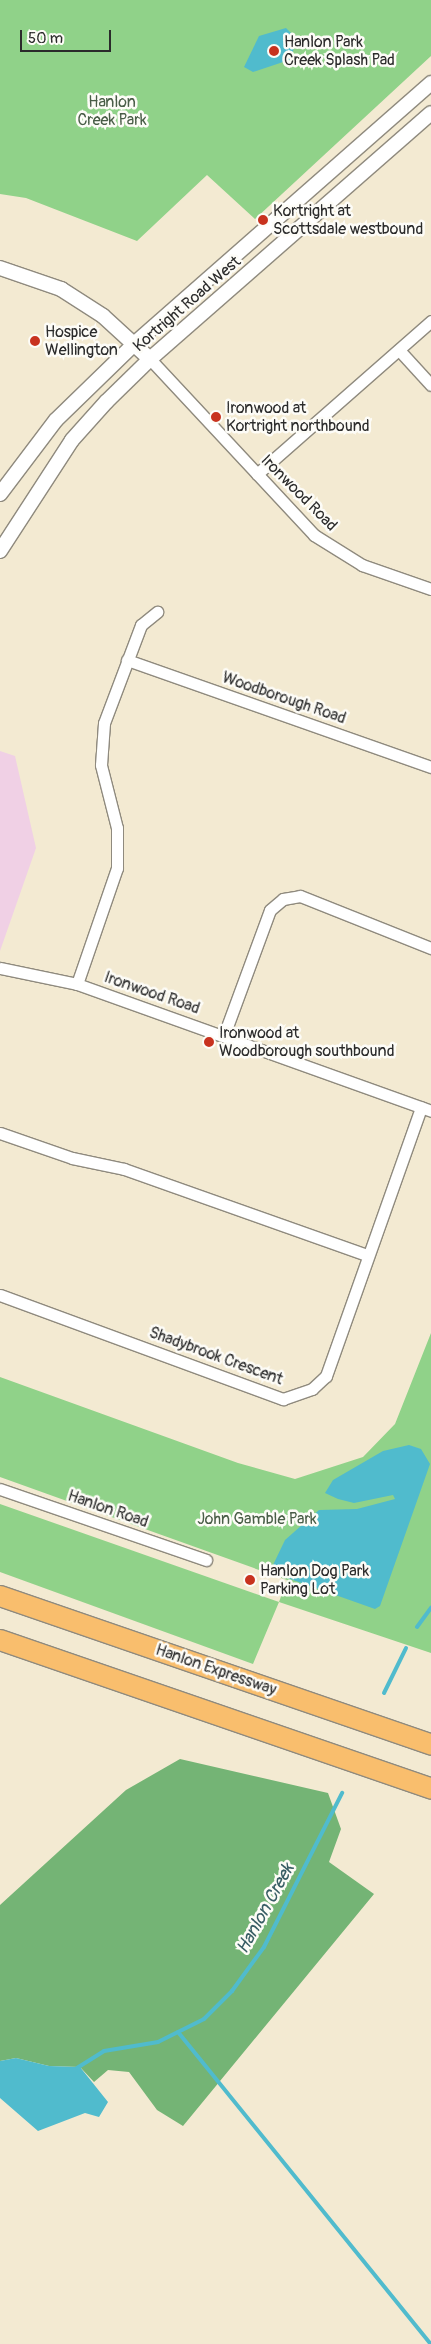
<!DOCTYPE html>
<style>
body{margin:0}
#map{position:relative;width:431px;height:2344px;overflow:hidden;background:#f3ead2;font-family:Pangolin,sans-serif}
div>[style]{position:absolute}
.built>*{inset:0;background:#f0d0e5}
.green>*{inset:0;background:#90d289}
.forest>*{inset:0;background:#74b475}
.water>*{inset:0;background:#50bbcd}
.stream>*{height:4px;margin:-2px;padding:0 2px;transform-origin:2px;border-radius:2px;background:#50bbcd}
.roads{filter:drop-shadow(1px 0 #8f8a7e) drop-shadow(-1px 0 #8f8a7e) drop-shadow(0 1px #8f8a7e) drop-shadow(0 -1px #8f8a7e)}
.minor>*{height:11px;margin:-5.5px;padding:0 5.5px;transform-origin:5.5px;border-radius:5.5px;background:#fff}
.tertiary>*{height:14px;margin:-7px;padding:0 7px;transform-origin:7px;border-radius:7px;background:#fff}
.motorway>*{height:20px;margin:-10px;padding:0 10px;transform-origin:10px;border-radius:10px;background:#f9be6d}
.dots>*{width:14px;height:14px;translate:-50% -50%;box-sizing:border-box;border:2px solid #fdfcf7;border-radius:50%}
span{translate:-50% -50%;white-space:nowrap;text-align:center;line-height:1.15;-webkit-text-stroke:5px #fdfcf7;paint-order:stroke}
.poi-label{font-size:16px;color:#2b2b2b}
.left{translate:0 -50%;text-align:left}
.park-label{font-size:16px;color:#495d47}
.street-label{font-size:16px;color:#2b2b2b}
.water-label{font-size:18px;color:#385d64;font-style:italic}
.scale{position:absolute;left:20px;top:30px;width:91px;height:22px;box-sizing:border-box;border:2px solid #2b2b2b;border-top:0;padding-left:6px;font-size:15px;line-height:18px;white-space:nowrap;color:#2b2b2b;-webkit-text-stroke:4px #fdfcf7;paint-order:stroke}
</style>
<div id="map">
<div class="built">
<i style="clip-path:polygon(0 751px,15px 756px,36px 848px,0 951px)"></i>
</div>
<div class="green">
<i style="clip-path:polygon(0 0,431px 0,431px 56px,255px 219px,207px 175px,137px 241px,26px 198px,0 194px)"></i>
<i style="clip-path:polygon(431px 1333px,431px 1653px,279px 1602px,253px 1664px,0 1572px,0 1504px,279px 1602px,287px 1580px,0 1477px,0 1377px,238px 1463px,295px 1479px,363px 1457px,395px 1424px)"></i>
</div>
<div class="forest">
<i style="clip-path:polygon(180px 1759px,328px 1793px,341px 1829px,329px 1862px,374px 1894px,183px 2126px,157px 2110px,129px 2072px,108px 2070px,94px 2082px,80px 2067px,49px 2066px,16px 2058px,0 2061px,0 1905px,126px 1790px)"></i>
</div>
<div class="water">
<i style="clip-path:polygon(286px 28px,295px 37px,292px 59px,253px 72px,244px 67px,259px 36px)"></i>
<i style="clip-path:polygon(409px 1445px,421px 1449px,430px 1464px,380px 1606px,375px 1609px,279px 1575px,273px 1565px,285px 1540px,319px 1510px,357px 1509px,395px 1499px,393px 1495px,354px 1503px,338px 1499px,325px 1493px,333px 1480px,383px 1451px)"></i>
<i style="clip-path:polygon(16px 2058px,49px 2066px,80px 2067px,108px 2102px,99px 2117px,85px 2113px,38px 2131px,0 2098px,0 2061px)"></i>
</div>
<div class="stream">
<i style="left:417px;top:1627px;width:24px;rotate:-54deg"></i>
<i style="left:384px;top:1693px;width:50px;rotate:-63.9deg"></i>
<i style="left:178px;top:2032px;width:402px;rotate:51deg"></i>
<i style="left:77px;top:2068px;width:32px;rotate:-32deg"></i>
<i style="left:104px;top:2051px;width:55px;rotate:-9.5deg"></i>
<i style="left:158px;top:2042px;width:51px;rotate:-26.6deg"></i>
<i style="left:204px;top:2019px;width:40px;rotate:-45deg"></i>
<i style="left:232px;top:1991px;width:54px;rotate:-54deg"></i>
<i style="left:264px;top:1947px;width:173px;rotate:-63.1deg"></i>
</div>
<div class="roads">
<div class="minor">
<i style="left:399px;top:350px;width:47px;rotate:47.6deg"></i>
<i style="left:150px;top:359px;width:241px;rotate:47deg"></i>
<i style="left:314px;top:535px;width:57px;rotate:32deg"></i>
<i style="left:362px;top:565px;width:73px;rotate:19.2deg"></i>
<i style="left:257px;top:474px;width:232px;rotate:-41.3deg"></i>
<i style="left:127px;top:660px;width:322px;rotate:19.4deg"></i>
<i style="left:0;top:968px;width:79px;rotate:11.7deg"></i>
<i style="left:77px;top:984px;width:376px;rotate:19.7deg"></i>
<i style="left:77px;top:984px;width:123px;rotate:-71deg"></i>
<i style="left:117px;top:868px;width:40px;rotate:-90deg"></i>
<i style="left:117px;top:828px;width:65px;rotate:-104.3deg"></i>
<i style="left:101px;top:765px;width:42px;rotate:-85.9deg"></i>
<i style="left:104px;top:723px;width:105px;rotate:-69.3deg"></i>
<i style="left:141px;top:625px;width:21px;rotate:-39deg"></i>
<i style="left:224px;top:1035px;width:133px;rotate:-69.8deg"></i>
<i style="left:270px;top:910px;width:17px;rotate:-40deg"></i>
<i style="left:283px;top:899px;width:17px;rotate:-10deg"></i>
<i style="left:300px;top:896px;width:141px;rotate:21.7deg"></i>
<i style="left:0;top:1133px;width:76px;rotate:19.1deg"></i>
<i style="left:72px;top:1158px;width:53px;rotate:11.9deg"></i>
<i style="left:124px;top:1169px;width:258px;rotate:19.5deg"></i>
<i style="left:0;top:1295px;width:302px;rotate:20.2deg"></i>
<i style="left:283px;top:1399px;width:31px;rotate:-19deg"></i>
<i style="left:312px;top:1389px;width:19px;rotate:-43deg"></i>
<i style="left:326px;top:1376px;width:285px;rotate:-70.5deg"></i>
<i style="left:0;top:1489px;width:218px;rotate:19deg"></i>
</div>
<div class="tertiary">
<i style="left:0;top:268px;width:65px;rotate:19deg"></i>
<i style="left:61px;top:289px;width:50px;rotate:32.7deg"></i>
<i style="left:103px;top:316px;width:64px;rotate:42.5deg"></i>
<i style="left:0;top:494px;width:93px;rotate:-52.9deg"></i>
<i style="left:56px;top:420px;width:107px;rotate:-44.2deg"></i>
<i style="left:133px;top:345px;width:397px;rotate:-41.3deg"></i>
<i style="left:0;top:551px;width:132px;rotate:-57deg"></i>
<i style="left:72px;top:440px;width:52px;rotate:-48.1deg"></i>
<i style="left:107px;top:401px;width:60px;rotate:-44.3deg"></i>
<i style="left:150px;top:359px;width:373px;rotate:-41.2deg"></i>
</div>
<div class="motorway">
<i style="left:0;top:1596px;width:456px;rotate:19deg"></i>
<i style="left:0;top:1640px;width:456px;rotate:19deg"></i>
</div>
</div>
<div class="dots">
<i style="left:274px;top:51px;background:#c8321e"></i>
<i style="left:263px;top:220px;background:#c8321e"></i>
<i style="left:35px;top:341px;background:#c8321e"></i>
<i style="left:216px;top:417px;background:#c8321e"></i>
<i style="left:209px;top:1042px;background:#c8321e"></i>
<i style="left:250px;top:1580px;background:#c8321e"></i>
</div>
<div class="poi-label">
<span class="left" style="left:284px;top:51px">Hanlon Park<br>Creek Splash Pad</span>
<span class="left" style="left:273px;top:220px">Kortright at<br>Scottsdale westbound</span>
<span class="left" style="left:45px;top:341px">Hospice<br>Wellington</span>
<span class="left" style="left:226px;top:417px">Ironwood at<br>Kortright northbound</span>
<span class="left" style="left:219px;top:1042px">Ironwood at<br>Woodborough southbound</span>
<span class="left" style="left:260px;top:1580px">Hanlon Dog Park<br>Parking Lot</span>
</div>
<div class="park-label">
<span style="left:112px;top:111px">Hanlon<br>Creek Park</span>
<span style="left:257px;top:1519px">John Gamble Park</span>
</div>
<div class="street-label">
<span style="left:187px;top:304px;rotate:-41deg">Kortright Road West</span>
<span style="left:299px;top:493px;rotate:45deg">Ironwood Road</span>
<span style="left:284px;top:698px;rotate:19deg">Woodborough Road</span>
<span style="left:152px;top:993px;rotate:19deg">Ironwood Road</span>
<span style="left:216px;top:1356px;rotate:20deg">Shadybrook Crescent</span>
<span style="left:108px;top:1509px;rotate:19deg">Hanlon Road</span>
<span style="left:216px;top:1670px;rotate:19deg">Hanlon Expressway</span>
</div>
<div class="water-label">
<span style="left:266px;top:1909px;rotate:-61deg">Hanlon Creek</span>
</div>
<div class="scale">50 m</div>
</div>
